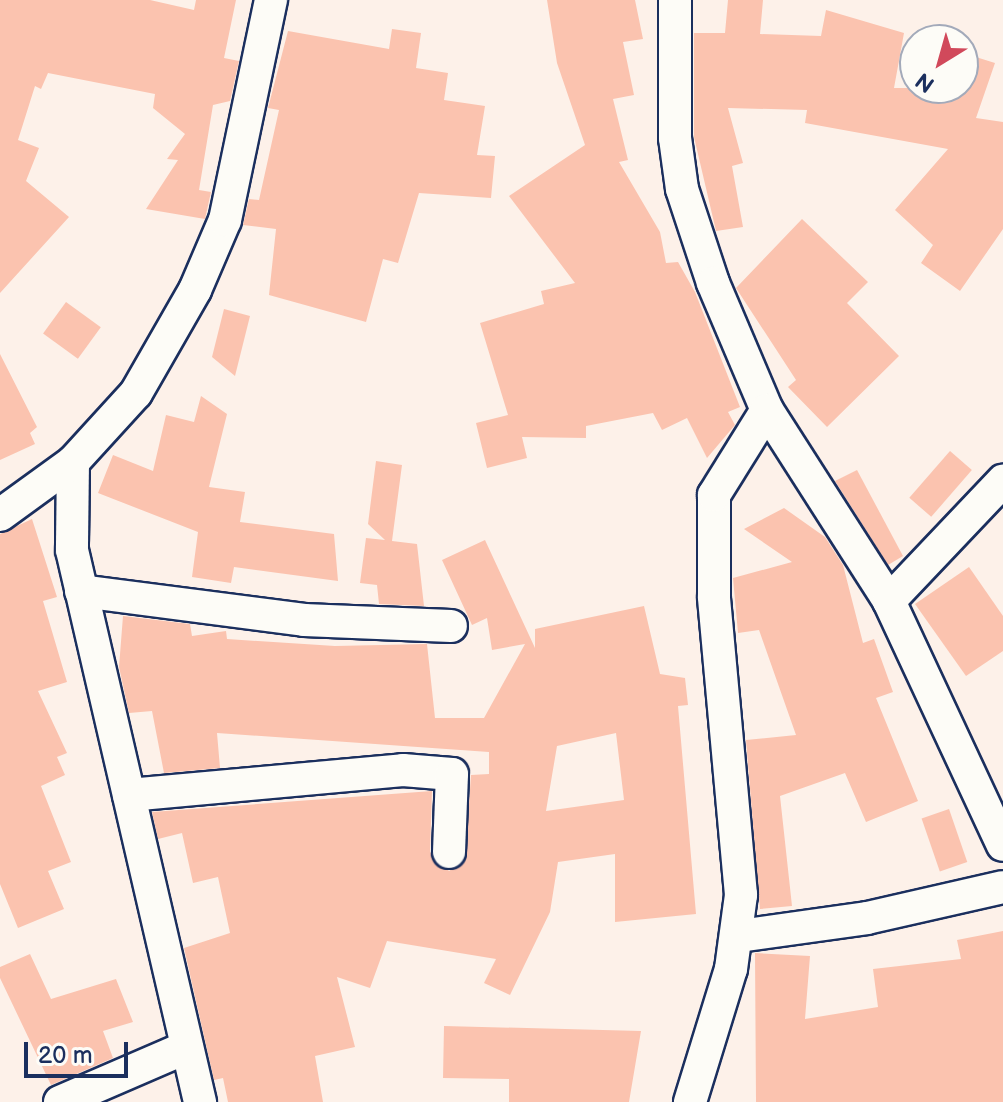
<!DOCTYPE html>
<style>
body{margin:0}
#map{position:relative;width:1003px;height:1102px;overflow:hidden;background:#fdf1e9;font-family:"Balsamiq Sans",sans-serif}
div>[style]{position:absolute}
.building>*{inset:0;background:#fbc3af;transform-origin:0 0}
.roads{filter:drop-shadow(2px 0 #1b2f5e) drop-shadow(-2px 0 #1b2f5e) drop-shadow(0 2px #1b2f5e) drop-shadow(0 -2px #1b2f5e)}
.minor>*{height:32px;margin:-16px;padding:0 16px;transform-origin:16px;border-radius:16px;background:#fdfcf7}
span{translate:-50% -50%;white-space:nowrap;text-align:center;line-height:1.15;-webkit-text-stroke:8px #fdfcf7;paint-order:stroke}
.north{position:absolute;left:899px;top:24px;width:80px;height:80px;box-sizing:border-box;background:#fdfcf7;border:2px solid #a3aaba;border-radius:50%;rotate:217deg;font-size:22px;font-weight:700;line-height:32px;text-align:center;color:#1b2f5e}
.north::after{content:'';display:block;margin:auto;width:28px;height:36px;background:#d1495b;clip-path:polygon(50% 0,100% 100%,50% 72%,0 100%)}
.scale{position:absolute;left:24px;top:1042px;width:104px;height:36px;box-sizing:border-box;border:4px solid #1b2f5e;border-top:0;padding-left:10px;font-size:24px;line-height:28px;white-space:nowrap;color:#1b2f5e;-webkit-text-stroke:6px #fdfcf7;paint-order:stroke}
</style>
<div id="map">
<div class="building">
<i style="clip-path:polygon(0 0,150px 0,194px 10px,196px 0,236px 0,224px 58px,239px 61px,230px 101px,213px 105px,199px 190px,211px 192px,205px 219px,146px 209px,178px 160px,167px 159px,185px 134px,153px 108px,155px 94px,48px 73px,41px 89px,35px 86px,18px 140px,39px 148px,26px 181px,69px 217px,0 293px)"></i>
<i style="clip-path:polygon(547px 0,635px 0,643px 39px,623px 42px,634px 95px,613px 99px,628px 160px,619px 162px,660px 232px,666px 263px,678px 262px,695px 292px,740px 407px,728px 412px,735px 425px,707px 458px,687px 418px,662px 430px,653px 413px,586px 426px,586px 438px,522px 437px,527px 458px,487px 468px,476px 423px,508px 415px,480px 323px,544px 304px,541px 291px,575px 283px,509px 196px,585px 145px,557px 63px)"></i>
<i style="clip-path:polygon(728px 0,763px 0,760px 34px,821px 36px,826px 10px,904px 33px,894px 88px,963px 88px,963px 53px,995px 63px,976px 118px,1003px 122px,1003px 229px,960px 291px,921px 263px,933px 245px,895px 210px,948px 149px,805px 123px,807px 110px,728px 108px,743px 163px,732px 166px,743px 227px,716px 231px,694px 137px,694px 33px,725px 33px)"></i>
<i style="clip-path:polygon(392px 29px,421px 33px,416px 68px,448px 73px,444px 100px,485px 106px,477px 155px,495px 156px,491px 198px,419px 193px,398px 263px,383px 259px,366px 322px,269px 295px,276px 229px,243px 225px,249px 199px,259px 200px,279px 110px,268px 108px,288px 31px,389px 49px)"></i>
<i style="clip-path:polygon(802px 219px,868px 282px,847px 303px,899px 356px,827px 427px,788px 387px,796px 380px,736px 288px)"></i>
<i style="left:66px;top:302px;width:43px;height:39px;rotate:36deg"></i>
<i style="clip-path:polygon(224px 309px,250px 316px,235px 376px,212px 357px)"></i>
<i style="clip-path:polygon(0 354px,37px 427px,30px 433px,35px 444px,0 460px)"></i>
<i style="clip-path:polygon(201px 396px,227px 414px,209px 487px,245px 492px,240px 522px,334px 534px,338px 581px,234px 567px,231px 583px,192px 577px,198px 532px,98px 493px,113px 455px,153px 471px,166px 415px,194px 422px)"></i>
<i style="left:950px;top:451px;width:29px;height:62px;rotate:41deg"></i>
<i style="clip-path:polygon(376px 461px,402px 465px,392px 541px,417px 544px,424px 606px,379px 604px,377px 585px,360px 583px,366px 538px,385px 540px,368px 524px)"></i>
<i style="clip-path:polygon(857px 470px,903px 556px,888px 565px,835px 481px)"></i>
<i style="clip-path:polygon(784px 508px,825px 537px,843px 565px,863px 643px,874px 639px,893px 692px,876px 698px,918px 801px,866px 822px,845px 773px,780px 796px,792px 906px,760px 909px,746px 740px,796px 735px,759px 630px,738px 633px,733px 578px,792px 562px,744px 529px)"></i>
<i style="clip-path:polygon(32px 519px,57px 597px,43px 601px,67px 682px,38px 691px,67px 753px,57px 757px,65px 775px,41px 786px,71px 862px,48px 871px,64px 909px,18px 928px,0 884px,0 534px)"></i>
<i style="clip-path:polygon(evenodd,485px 540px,535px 648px,535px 629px,644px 606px,660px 674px,685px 678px,688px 705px,678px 706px,696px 914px,615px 922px,615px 854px,558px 862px,550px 912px,510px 995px,484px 983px,496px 959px,387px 941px,370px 988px,337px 977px,355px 1047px,315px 1056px,323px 1102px,228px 1102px,223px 1078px,214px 1080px,184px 948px,230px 933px,218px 877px,193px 883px,182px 833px,158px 839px,152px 812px,432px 791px,430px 852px,449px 871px,465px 861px,471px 775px,489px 774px,489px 752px,217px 733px,220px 768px,164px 773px,152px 711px,129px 713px,119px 667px,123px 616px,190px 624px,192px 636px,226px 631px,227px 639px,335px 646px,427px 644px,435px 718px,484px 718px,525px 644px,492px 650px,487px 618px,472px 625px,442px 560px,485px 540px,616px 733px,624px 800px,546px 811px,557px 746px,616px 733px)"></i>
<i style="clip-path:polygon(969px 567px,1003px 616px,1003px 651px,966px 676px,915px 604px)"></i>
<i style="left:949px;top:809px;width:56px;height:29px;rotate:71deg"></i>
<i style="clip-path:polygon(1003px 931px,1003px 1102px,756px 1102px,755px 953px,810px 956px,805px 1019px,878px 1007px,873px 969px,961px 959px,957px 940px)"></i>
<i style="clip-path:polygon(30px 954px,51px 999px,116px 979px,133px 1022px,103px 1031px,113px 1058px,51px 1085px,0 978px,0 967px)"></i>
<i style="clip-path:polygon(444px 1026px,641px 1031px,629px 1102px,509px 1102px,509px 1079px,443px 1078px)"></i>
</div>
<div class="roads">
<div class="minor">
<i style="left:675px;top:0;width:138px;rotate:90deg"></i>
<i style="left:675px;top:138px;width:51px;rotate:82.2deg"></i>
<i style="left:682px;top:189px;width:99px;rotate:71.7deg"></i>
<i style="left:713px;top:283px;width:138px;rotate:67deg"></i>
<i style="left:767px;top:410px;width:227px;rotate:57.4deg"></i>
<i style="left:889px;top:601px;width:269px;rotate:65deg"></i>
<i style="left:73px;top:462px;width:88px;rotate:90.7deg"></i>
<i style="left:72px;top:550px;width:567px;rotate:76.94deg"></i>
<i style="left:0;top:515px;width:90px;rotate:-36deg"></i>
<i style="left:73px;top:462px;width:93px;rotate:-47.6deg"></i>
<i style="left:136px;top:393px;width:119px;rotate:-60.2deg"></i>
<i style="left:195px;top:290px;width:76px;rotate:-66.8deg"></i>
<i style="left:225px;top:220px;width:225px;rotate:-78.2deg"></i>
<i style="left:81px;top:591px;width:225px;rotate:7.4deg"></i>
<i style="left:304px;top:620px;width:147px;rotate:2.3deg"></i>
<i style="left:889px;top:601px;width:166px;rotate:-46.5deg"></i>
<i style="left:129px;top:795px;width:275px;rotate:-5.2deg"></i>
<i style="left:403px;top:770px;width:49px;rotate:4.7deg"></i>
<i style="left:452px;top:774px;width:78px;rotate:92.2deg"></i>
<i style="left:739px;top:936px;width:129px;rotate:-8deg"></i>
<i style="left:867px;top:918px;width:139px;rotate:-12.8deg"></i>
<i style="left:60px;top:1102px;width:138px;rotate:-23.4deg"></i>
<i style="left:690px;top:1102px;width:139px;rotate:-72.9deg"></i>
<i style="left:731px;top:969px;width:75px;rotate:-82.3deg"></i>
<i style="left:741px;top:895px;width:300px;rotate:-95.2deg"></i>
<i style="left:714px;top:596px;width:101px;rotate:-90deg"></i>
<i style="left:714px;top:495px;width:100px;rotate:-58.1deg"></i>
</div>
</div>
<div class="north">N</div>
<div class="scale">20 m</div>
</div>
